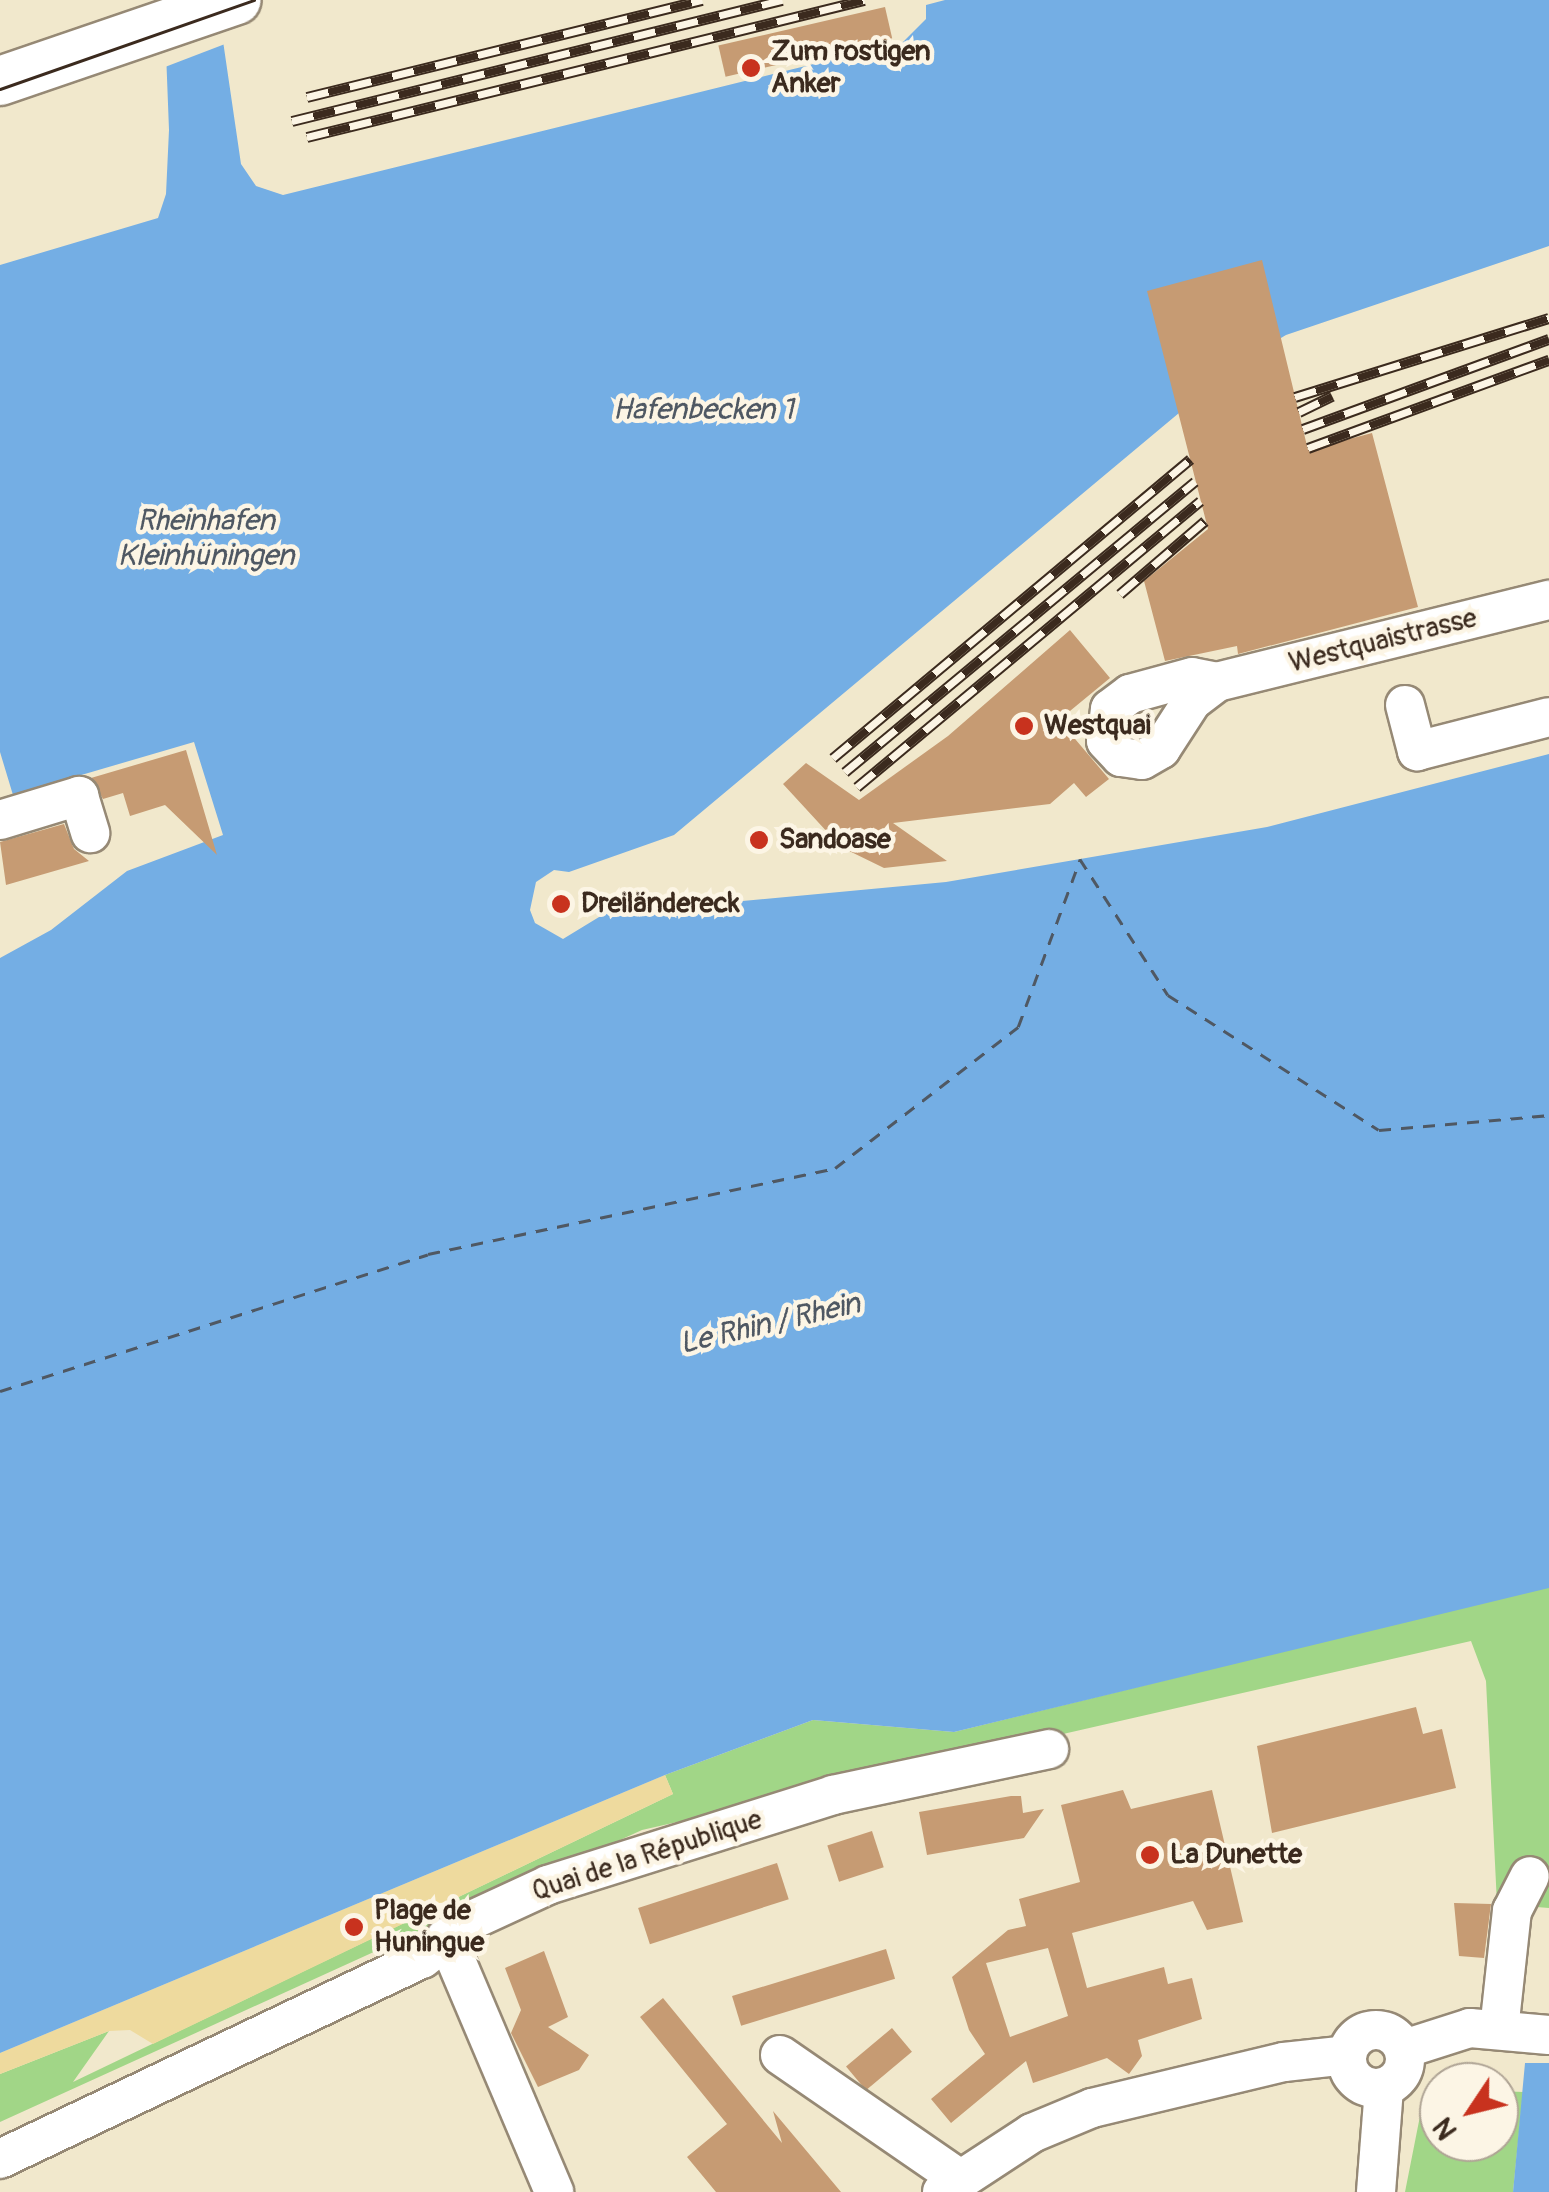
<!DOCTYPE html>
<meta charset="utf-8">
<style>
body{margin:0}
#map{position:relative;width:1549px;height:2192px;overflow:hidden;background:#f1e8cc;font-family:Pangolin,sans-serif}
div>[style]{position:absolute}
.green>*{inset:0;background:#a1d687}
.sand>*{inset:0;background:#eeda9e}
.water>*{inset:0;background:#74aee4}
.pier>*{inset:0;background:#f1e8cc}
.ferry>*{height:2.5px;margin-top:-1.25px;transform-origin:0;background:repeating-linear-gradient(90deg,#4f5863 0 12px,transparent 0 22px)}
.building>*{inset:0;background:#c69b73;transform-origin:0 0}
.roads{filter:drop-shadow(2px 0 #968975) drop-shadow(-2px 0 #968975) drop-shadow(0 2px #968975) drop-shadow(0 -2px #968975)}
.minor>*{height:38px;margin:-19px;padding:0 19px;transform-origin:19px;border-radius:19px;background:#fff}
.minor>.ring{margin:-19px;padding:0;box-sizing:content-box;background:none;border:38px solid #fff;border-radius:50%}
.major>*{height:48px;margin:-24px;padding:0 24px;transform-origin:24px;border-radius:24px;background:#fff}
.tram>*{height:2.5px;margin:-1.25px;padding:0 1.25px;transform-origin:1.25px;border-radius:1.25px;background:#3b2a1e}
.rail>*{height:11px;margin-top:-5.5px;transform-origin:0;background:repeating-linear-gradient(90deg,#fcf5e5 0 22px,#3b2a1e 0 44px);box-sizing:border-box;border-block:2px solid #3b2a1e}
.dots>*{width:28px;height:28px;translate:-50% -50%;box-sizing:border-box;border:5px solid #fcf5e5;border-radius:50%}
span{translate:-50% -50%;white-space:nowrap;text-align:center;line-height:1.15;-webkit-text-stroke:9px #fcf5e5;paint-order:stroke}
.poi-label{font-size:28px;color:#3b2a1e;font-weight:700}
.left{translate:0 -50%;text-align:left}
.street-label{font-size:28px;color:#3b2a1e}
.water-label{font-size:30px;color:#4f5863;font-style:italic}
.north{position:absolute;left:1419px;top:2062px;width:100px;height:100px;box-sizing:border-box;background:#fcf5e5;border:2px solid #afa495;border-radius:50%;rotate:235deg;font-size:28px;font-weight:700;line-height:40px;text-align:center;color:#3b2a1e}
.north::after{content:'';display:block;margin:auto;width:35px;height:45px;background:#c8321e;clip-path:polygon(50% 0,100% 100%,50% 72%,0 100%)}
</style>
<div id="map">
<div class="green">
<i style="clip-path:polygon(1549px 1586px,1549px 1908px,1497px 1904px,1486px 1681px,1471px 1641px,642px 1830px,0 2122px,0 2074px,109px 2031px,73px 2082px,673px 1794px,665px 1775px,813px 1720px,954px 1732px)"></i>
<i style="clip-path:polygon(1435px 2090px,1439px 2142px,1499px 2142px,1499px 2091px,1523px 2092px,1513px 2192px,1405px 2192px,1420px 2116px)"></i>
</div>
<div class="sand">
<i style="clip-path:polygon(665px 1775px,673px 1794px,153px 2044px,130px 2030px,109px 2031px,0 2074px,0 2053px)"></i>
</div>
<div class="water">
<i style="clip-path:polygon(164px 0,217px 0,241px 164px,256px 186px,283px 195px,903px 42px,926px 19px,926px 5px,945px 0,1549px 0,1549px 246px,1286px 335px,1240px 362px,674px 835px,569px 872px,554px 870px,536px 882px,530px 910px,535px 923px,563px 939px,604px 914px,946px 882px,1267px 827px,1549px 754px,1549px 1588px,954px 1732px,813px 1720px,665px 1775px,0 2053px,0 958px,51px 930px,127px 871px,223px 835px,194px 742px,13px 795px,0 752px,0 265px,158px 218px,166px 194px,169px 130px)"></i>
<i style="clip-path:polygon(1525px 2063px,1549px 2063px,1549px 2192px,1513px 2192px)"></i>
</div>
<div class="pier">
<i style="clip-path:polygon(159px 0,222px 0,225px 44px,165px 67px)"></i>
</div>
<div class="ferry">
<i style="left:1080px;top:859px;width:162px;rotate:57.1deg"></i>
<i style="left:1168px;top:995px;width:250px;rotate:32.6deg"></i>
<i style="left:1379px;top:1130px;width:171px;rotate:-5deg"></i>
<i style="left:0;top:1391px;width:449px;rotate:-17.7deg"></i>
<i style="left:428px;top:1254px;width:416px;rotate:-11.9deg"></i>
<i style="left:835px;top:1168px;width:231px;rotate:-37.6deg"></i>
<i style="left:1018px;top:1027px;width:179px;rotate:-69.7deg"></i>
</div>
<div class="building">
<i style="left:885px;top:7px;width:32px;height:171px;rotate:77deg"></i>
<i style="clip-path:polygon(1262px 260px,1308px 450px,1372px 433px,1418px 607px,1238px 654px,1237px 646px,1165px 661px,1144px 581px,1208px 529px,1147px 291px)"></i>
<i style="clip-path:polygon(1070px 630px,1110px 678px,1059px 720px,1109px 779px,1086px 797px,1074px 783px,1050px 804px,893px 823px,947px 861px,884px 868px,841px 847px,783px 784px,806px 763px,859px 800px,948px 736px)"></i>
<i style="clip-path:polygon(186px 750px,217px 855px,165px 805px,130px 816px,123px 793px,103px 799px,91px 778px)"></i>
<i style="clip-path:polygon(64px 824px,74px 849px,89px 861px,6px 885px,0 842px)"></i>
<i style="clip-path:polygon(1416px 1707px,1423px 1734px,1442px 1729px,1456px 1788px,1272px 1833px,1257px 1746px)"></i>
<i style="clip-path:polygon(evenodd,1123px 1790px,1131px 1809px,1212px 1790px,1243px 1922px,1207px 1930px,1193px 1901px,1072px 1933px,1087px 1988px,1164px 1967px,1168px 1984px,1192px 1978px,1202px 2019px,1138px 2040px,1142px 2056px,1129px 2074px,1107px 2058px,1033px 2083px,1026px 2061px,951px 2123px,931px 2099px,985px 2054px,969px 2030px,952px 1977px,1008px 1930px,1026px 1926px,1019px 1899px,1080px 1882px,1061px 1805px,1123px 1790px,1048px 1948px,1068px 2016px,1010px 2037px,986px 1963px,1048px 1948px)"></i>
<i style="clip-path:polygon(1011px 1796px,1021px 1796px,1023px 1813px,1044px 1809px,1024px 1838px,927px 1855px,919px 1812px)"></i>
<i style="left:872px;top:1831px;width:38px;height:47px;rotate:72deg"></i>
<i style="left:777px;top:1863px;width:38px;height:146px;rotate:72deg"></i>
<i style="clip-path:polygon(1454px 1903px,1491px 1904px,1484px 1958px,1459px 1956px)"></i>
<i style="left:886px;top:1949px;width:31px;height:161px;rotate:73deg"></i>
<i style="clip-path:polygon(544px 1951px,568px 2017px,548px 2027px,589px 2055px,579px 2070px,538px 2087px,511px 2033px,521px 2010px,505px 1968px)"></i>
<i style="clip-path:polygon(663px 1998px,782px 2143px,773px 2111px,841px 2192px,716px 2192px,687px 2157px,727px 2124px,640px 2017px)"></i>
<i style="left:892px;top:2028px;width:31px;height:60px;rotate:50deg"></i>
</div>
<div class="roads">
<div class="minor">
<i style="left:1217px;top:682px;width:25px;rotate:-169deg"></i>
<i style="left:1192px;top:677px;width:64px;rotate:164.7deg"></i>
<i style="left:1130px;top:694px;width:25px;rotate:143deg"></i>
<i style="left:1110px;top:709px;width:32px;rotate:97deg"></i>
<i style="left:1106px;top:741px;width:22px;rotate:47deg"></i>
<i style="left:1121px;top:757px;width:21px;rotate:8deg"></i>
<i style="left:1142px;top:760px;width:22px;rotate:-30deg"></i>
<i style="left:1161px;top:749px;width:57px;rotate:-57.1deg"></i>
<i style="left:1192px;top:701px;width:31px;rotate:-37deg"></i>
<i style="left:1217px;top:682px;width:342px;rotate:-13.9deg"></i>
<i style="left:1405px;top:705px;width:48px;rotate:75.4deg"></i>
<i style="left:1417px;top:751px;width:136px;rotate:-14.4deg"></i>
<i style="left:0;top:820px;width:83px;rotate:-16.9deg"></i>
<i style="left:79px;top:796px;width:39px;rotate:73deg"></i>
<i style="left:446px;top:1937px;width:277px;rotate:67deg"></i>
<i class="ring" style="left:1347px;top:2030px;width:20px;height:20px"></i>
<i style="left:1499px;top:2030px;width:120px;rotate:-83.8deg"></i>
<i style="left:1512px;top:1911px;width:39px;rotate:-63deg"></i>
<i style="left:1404px;top:2049px;width:69px;rotate:-17.7deg"></i>
<i style="left:1470px;top:2028px;width:79px;rotate:5.1deg"></i>
<i style="left:780px;top:2055px;width:216px;rotate:34.6deg"></i>
<i style="left:0;top:2159px;width:467px;rotate:-25.4deg"></i>
<i style="left:422px;top:1959px;width:61px;rotate:-38.4deg"></i>
<i style="left:470px;top:1921px;width:86px;rotate:-24.8deg"></i>
<i style="left:548px;top:1885px;width:299px;rotate:-17.5deg"></i>
<i style="left:833px;top:1795px;width:221px;rotate:-12deg"></i>
<i style="left:942px;top:2192px;width:108px;rotate:-33.2deg"></i>
<i style="left:1032px;top:2133px;width:65px;rotate:-22.6deg"></i>
<i style="left:1092px;top:2108px;width:197px;rotate:-13.5deg"></i>
<i style="left:1284px;top:2062px;width:63px;rotate:-6.3deg"></i>
<i style="left:1376px;top:2192px;width:104px;rotate:-85.6deg"></i>
</div>
<div class="major">
<i style="left:0;top:81px;width:250px;rotate:-18.9deg"></i>
</div>
</div>
<div class="tram">
<i style="left:0;top:89px;width:269px;rotate:-19.3deg"></i>
</div>
<div class="rail">
<i style="left:307px;top:97px;width:407px;rotate:-13.8deg"></i>
<i style="left:292px;top:121px;width:505px;rotate:-13.87deg"></i>
<i style="left:307px;top:137px;width:574px;rotate:-13.82deg"></i>
<i style="left:1295px;top:397px;width:266px;rotate:-17.3deg"></i>
<i style="left:1299px;top:412px;width:37px;rotate:-26deg"></i>
<i style="left:1303px;top:429px;width:262px;rotate:-20.1deg"></i>
<i style="left:1308px;top:448px;width:257px;rotate:-20.1deg"></i>
<i style="left:1120px;top:594px;width:112px;rotate:-40.7deg"></i>
<i style="left:833px;top:758px;width:466px;rotate:-39.9deg"></i>
<i style="left:845px;top:772px;width:455px;rotate:-39.7deg"></i>
<i style="left:857px;top:787px;width:447px;rotate:-39.8deg"></i>
</div>
<div class="dots">
<i style="left:751px;top:68px;background:#c8321e"></i>
<i style="left:1024px;top:726px;background:#c8321e"></i>
<i style="left:759px;top:840px;background:#c8321e"></i>
<i style="left:561px;top:904px;background:#c8321e"></i>
<i style="left:1150px;top:1855px;background:#c8321e"></i>
<i style="left:354px;top:1927px;background:#c8321e"></i>
</div>
<div class="poi-label">
<span class="left" style="left:771px;top:68px">Zum rostigen<br>Anker</span>
<span class="left" style="left:1044px;top:726px">Westquai</span>
<span class="left" style="left:779px;top:840px">Sandoase</span>
<span class="left" style="left:581px;top:904px">Dreiländereck</span>
<span class="left" style="left:1170px;top:1855px">La Dunette</span>
<span class="left" style="left:374px;top:1927px">Plage de<br>Huningue</span>
</div>
<div class="street-label">
<span style="left:1383px;top:641px;rotate:-14deg">Westquaistrasse</span>
<span style="left:647px;top:1856px;rotate:-18deg">Quai de la République</span>
</div>
<div class="water-label">
<span style="left:703px;top:410px">Hafenbecken 1</span>
<span style="left:206px;top:538px">Rheinhafen<br>Kleinhüningen</span>
<span style="left:770px;top:1324px;rotate:-13deg">Le Rhin / Rhein</span>
</div>
<div class="north">N</div>
</div>
